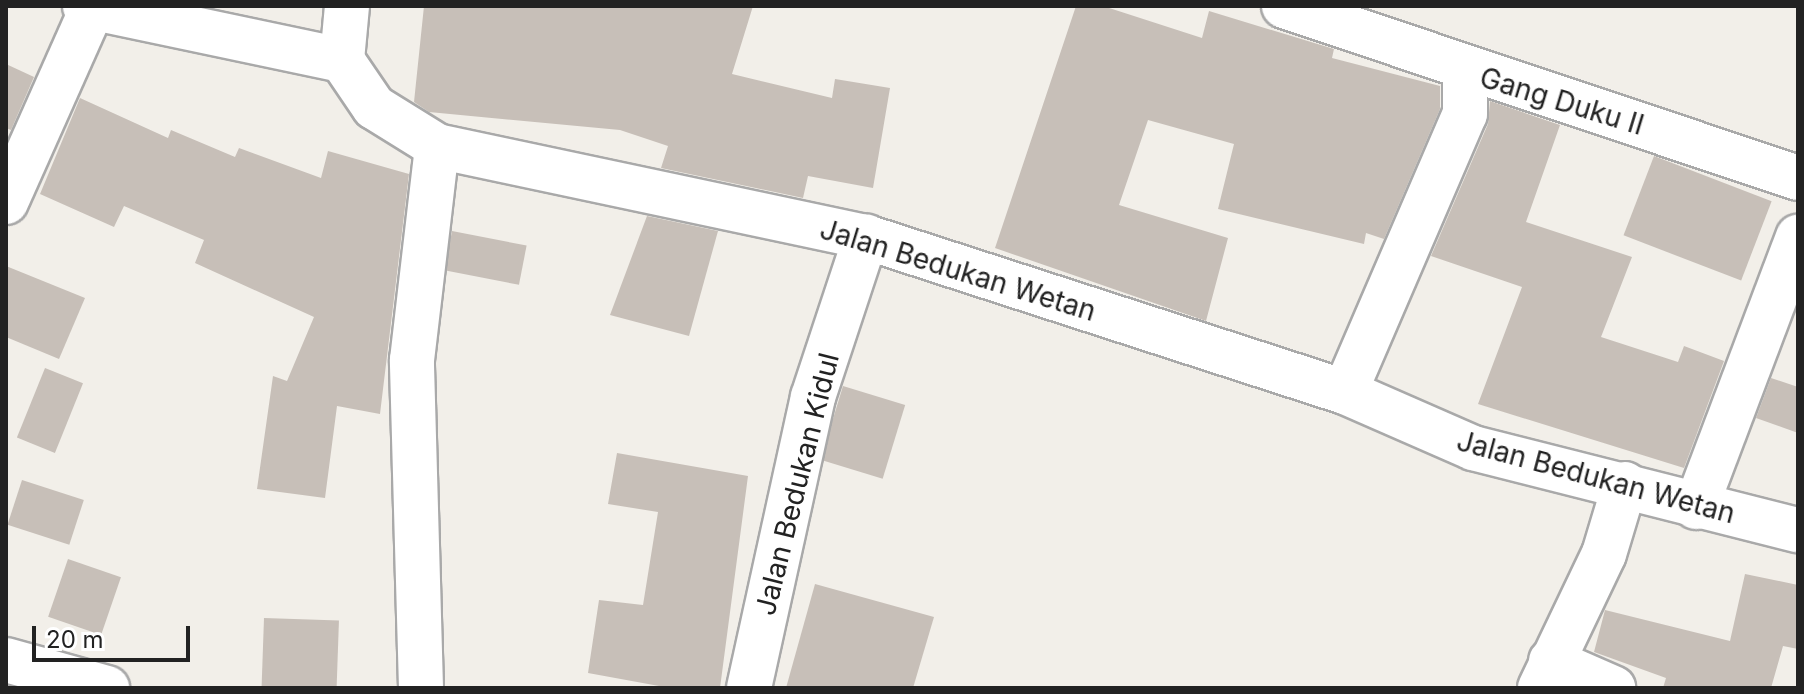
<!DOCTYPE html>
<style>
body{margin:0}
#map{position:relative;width:1804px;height:694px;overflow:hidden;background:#f2efe9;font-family:Inter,sans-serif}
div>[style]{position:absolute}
.building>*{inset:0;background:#c7bfb8;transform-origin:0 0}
.roads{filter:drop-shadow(2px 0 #a9a9a9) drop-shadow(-2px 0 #a9a9a9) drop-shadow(0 2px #a9a9a9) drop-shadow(0 -2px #a9a9a9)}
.street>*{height:44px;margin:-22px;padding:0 22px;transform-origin:22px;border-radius:22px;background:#fff}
span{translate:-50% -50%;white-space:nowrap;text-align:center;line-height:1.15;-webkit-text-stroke:6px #fff;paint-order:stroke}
.street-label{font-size:28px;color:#222}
.frame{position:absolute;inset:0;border:8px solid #222;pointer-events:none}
.scale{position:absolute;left:32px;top:626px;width:158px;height:36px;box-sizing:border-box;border:4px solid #222;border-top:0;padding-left:10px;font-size:24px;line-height:28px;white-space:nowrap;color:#222;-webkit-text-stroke:6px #fff;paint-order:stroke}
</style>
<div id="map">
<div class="building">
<i style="clip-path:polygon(424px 6px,753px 6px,732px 74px,832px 98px,835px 79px,890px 88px,873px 188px,808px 176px,803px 198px,661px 168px,668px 146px,620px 130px,429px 112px,414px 102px)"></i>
<i style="clip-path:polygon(1076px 6px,1103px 6px,1202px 38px,1209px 11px,1334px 49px,1332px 58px,1440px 86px,1440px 109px,1384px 239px,1366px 233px,1364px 244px,1218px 209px,1234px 144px,1148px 120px,1119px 205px,1228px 238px,1206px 321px,995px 248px)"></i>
<i style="clip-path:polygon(6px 64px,34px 77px,11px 130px,6px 128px)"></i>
<i style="clip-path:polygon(80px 98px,168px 138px,171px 130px,235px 157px,239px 148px,321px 178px,328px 151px,409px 174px,380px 414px,337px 406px,325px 498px,257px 489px,273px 376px,287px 381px,314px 317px,195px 263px,204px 240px,124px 206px,114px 227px,40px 194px)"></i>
<i style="clip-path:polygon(1490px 101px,1560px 125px,1526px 222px,1632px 257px,1601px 337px,1678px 362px,1684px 346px,1724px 361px,1684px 468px,1478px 404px,1522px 287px,1431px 256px,1488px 124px)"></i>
<i style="left:1654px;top:156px;width:126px;height:85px;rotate:21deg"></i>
<i style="clip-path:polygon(647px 216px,718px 231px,689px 336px,610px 315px)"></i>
<i style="left:452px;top:231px;width:76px;height:40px;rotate:11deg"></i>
<i style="clip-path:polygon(6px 266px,85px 298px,59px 359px,6px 337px)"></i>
<i style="left:45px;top:368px;width:41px;height:75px;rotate:22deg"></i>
<i style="clip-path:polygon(1771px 378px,1798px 387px,1798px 433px,1756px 418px)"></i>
<i style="left:843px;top:386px;width:65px;height:77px;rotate:17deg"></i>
<i style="clip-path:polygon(617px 453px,748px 476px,720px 688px,670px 688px,588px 673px,599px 600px,643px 605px,658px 512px,608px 504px)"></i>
<i style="left:22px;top:480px;width:65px;height:47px;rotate:18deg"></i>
<i style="left:68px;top:559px;width:56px;height:61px;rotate:19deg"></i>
<i style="clip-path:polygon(1745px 574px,1798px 585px,1798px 649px,1783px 646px,1771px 688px,1663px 688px,1666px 678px,1594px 652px,1605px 610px,1730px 641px)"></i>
<i style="clip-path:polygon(815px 584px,934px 617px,913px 688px,786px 688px)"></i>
<i style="left:264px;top:618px;width:75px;height:70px;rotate:2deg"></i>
</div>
<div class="roads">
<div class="street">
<i style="left:85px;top:6px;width:263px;rotate:11.9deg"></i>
<i style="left:342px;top:60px;width:57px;rotate:55.8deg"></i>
<i style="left:374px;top:107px;width:74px;rotate:31.8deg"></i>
<i style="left:437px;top:146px;width:439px;rotate:12deg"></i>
<i style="left:866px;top:237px;width:503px;rotate:17.93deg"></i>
<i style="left:1345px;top:392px;width:140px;rotate:23.6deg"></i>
<i style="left:1473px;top:448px;width:335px;rotate:14.2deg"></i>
<i style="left:1284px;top:6px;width:542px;rotate:18.5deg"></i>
<i style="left:342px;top:60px;width:54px;rotate:-84.7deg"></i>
<i style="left:6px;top:202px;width:214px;rotate:-66deg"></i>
<i style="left:1345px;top:392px;width:303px;rotate:-66.7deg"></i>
<i style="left:1465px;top:114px;width:42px;rotate:-90deg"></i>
<i style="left:1696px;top:507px;width:289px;rotate:-69.3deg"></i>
<i style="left:6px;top:660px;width:105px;rotate:15.5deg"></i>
<i style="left:1551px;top:661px;width:68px;rotate:23.5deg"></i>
<i style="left:421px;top:688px;width:328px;rotate:-91.6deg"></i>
<i style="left:412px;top:360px;width:215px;rotate:-83.3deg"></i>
<i style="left:749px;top:688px;width:298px;rotate:-77.6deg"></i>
<i style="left:813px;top:397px;width:169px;rotate:-71.7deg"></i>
<i style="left:1540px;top:688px;width:148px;rotate:-64.5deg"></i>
<i style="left:1604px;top:554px;width:73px;rotate:-73.3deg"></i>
</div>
</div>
<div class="street-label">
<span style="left:1562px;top:101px;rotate:17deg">Gang Duku II</span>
<span style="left:958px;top:270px;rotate:17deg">Jalan Bedukan Wetan</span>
<span style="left:1596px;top:477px;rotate:15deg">Jalan Bedukan Wetan</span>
<span style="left:797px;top:484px;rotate:-76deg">Jalan Bedukan Kidul</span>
</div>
<div class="frame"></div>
<div class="scale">20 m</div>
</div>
